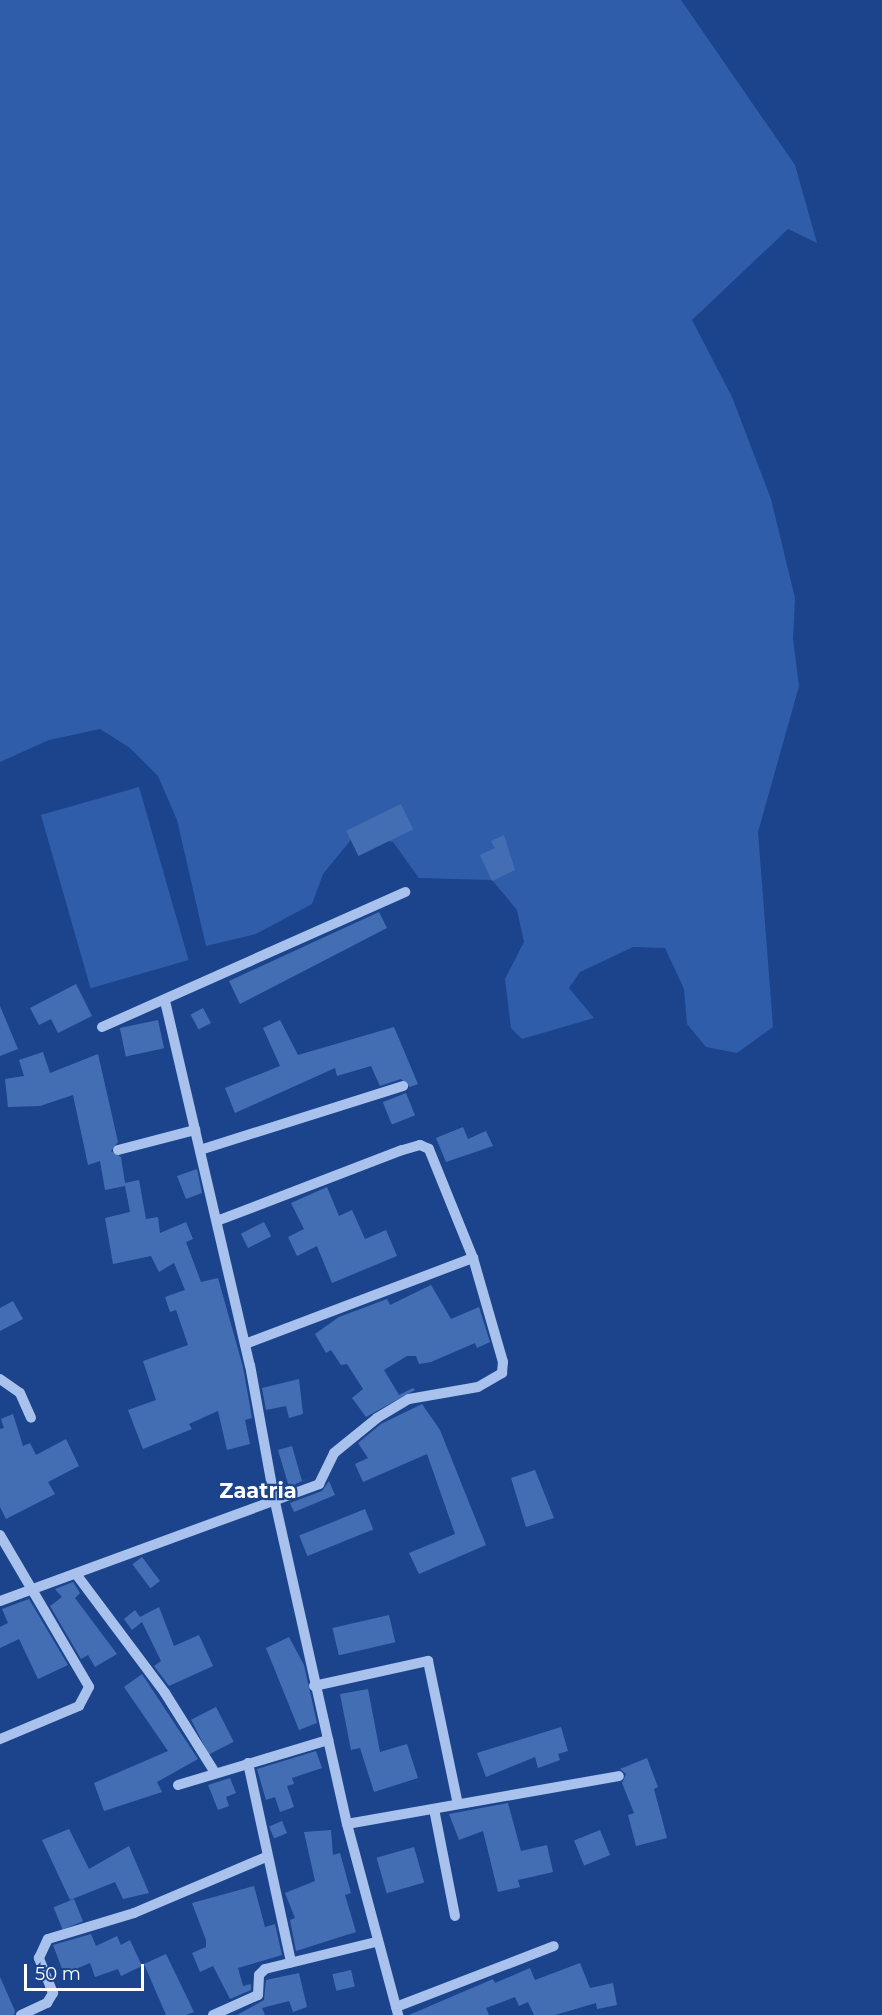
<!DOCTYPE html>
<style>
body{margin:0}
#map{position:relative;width:882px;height:2015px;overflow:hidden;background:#1c448c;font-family:Montserrat,sans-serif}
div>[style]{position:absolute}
.green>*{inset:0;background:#2f5daa;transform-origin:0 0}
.building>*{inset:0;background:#446eb4;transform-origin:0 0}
.minor>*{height:10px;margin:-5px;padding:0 5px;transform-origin:5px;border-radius:5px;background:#a8c2ed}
span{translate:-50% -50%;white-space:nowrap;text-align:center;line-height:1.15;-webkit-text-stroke:4.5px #1c448c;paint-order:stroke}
.quarter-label{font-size:21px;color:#fff;font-weight:700}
.scale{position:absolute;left:24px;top:1964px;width:120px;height:27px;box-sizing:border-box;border:3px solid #fff;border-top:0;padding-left:8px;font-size:18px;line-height:21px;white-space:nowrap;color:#fff;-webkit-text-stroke:4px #1c448c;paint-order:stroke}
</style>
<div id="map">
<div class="green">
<i style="clip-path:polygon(0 0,681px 0,795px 165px,817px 243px,788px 229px,692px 320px,732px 397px,771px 499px,795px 598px,793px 639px,799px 686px,758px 832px,773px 1027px,737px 1053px,706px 1047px,687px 1024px,684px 989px,665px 948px,633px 947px,580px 972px,569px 988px,594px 1018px,522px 1039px,511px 1028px,505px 979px,524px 942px,517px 910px,492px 880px,419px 878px,393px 842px,355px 835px,323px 874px,312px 904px,256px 934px,206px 946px,177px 820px,158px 776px,130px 748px,100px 729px,49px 740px,0 762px)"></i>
<i style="left:139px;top:787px;width:180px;height:102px;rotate:74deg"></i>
</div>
<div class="building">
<i style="left:401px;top:804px;width:28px;height:61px;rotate:64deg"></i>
<i style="clip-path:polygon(504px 835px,515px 870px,492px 881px,480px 855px,495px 848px,491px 841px)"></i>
<i style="clip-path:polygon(379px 912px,387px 928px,240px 1004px,229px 981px)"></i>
<i style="clip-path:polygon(76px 984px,92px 1016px,58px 1033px,51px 1019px,39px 1025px,30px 1008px)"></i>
<i style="clip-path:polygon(0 1006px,18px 1049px,0 1056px)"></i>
<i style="left:203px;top:1008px;width:17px;height:14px;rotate:62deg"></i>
<i style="left:158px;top:1020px;width:29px;height:39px;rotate:78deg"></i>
<i style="clip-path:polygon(280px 1020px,298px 1055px,394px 1027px,418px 1084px,410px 1087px,401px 1079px,380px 1086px,371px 1066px,337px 1076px,335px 1068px,235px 1113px,225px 1088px,280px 1066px,263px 1028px)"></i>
<i style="clip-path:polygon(43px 1052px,50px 1073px,98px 1054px,118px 1142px,111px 1151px,121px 1157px,125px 1183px,139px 1180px,146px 1219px,158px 1217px,160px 1233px,186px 1222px,193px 1239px,186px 1242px,201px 1282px,218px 1278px,243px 1367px,252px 1418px,245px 1420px,250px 1444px,227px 1450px,218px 1411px,189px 1424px,192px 1429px,143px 1449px,128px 1410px,156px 1400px,143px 1361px,188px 1345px,176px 1310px,170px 1312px,165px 1297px,185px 1290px,174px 1263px,159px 1272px,151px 1256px,113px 1264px,105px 1218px,130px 1212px,125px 1186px,105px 1190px,100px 1161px,88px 1165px,73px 1095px,40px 1106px,8px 1107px,5px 1079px,24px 1076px,19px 1060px)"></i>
<i style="left:406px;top:1093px;width:24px;height:25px;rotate:68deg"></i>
<i style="clip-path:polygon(463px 1127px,468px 1139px,486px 1131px,493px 1146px,446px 1162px,436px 1138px)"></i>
<i style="clip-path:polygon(197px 1169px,202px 1193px,186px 1199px,177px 1176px)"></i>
<i style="clip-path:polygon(327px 1187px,339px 1216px,352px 1210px,365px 1239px,386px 1230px,397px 1256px,332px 1283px,317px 1246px,297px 1256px,288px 1237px,304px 1229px,291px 1203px)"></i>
<i style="left:264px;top:1222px;width:16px;height:26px;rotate:63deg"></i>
<i style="clip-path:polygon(431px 1285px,451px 1319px,479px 1307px,490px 1342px,477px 1348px,475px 1343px,431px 1362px,419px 1364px,416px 1356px,407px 1356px,384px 1370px,399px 1395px,413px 1388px,415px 1390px,366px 1417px,352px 1398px,363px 1389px,347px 1364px,341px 1365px,331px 1350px,326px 1353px,315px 1334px,339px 1317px,387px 1299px,390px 1305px)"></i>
<i style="clip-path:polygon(13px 1301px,23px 1319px,0 1331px,0 1308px)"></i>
<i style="clip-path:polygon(299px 1379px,303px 1414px,289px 1418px,286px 1406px,266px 1410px,262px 1388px)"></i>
<i style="clip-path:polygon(422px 1404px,440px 1430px,486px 1545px,419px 1574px,409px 1553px,455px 1534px,427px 1454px,363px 1482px,355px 1464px,368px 1458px,358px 1443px,381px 1424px)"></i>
<i style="clip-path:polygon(13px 1414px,23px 1446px,30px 1443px,36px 1455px,66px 1439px,79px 1466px,48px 1482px,55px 1494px,6px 1519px,0 1507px,0 1429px,4px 1428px,1px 1419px)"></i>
<i style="clip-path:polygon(292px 1446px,302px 1481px,314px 1476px,284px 1489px,289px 1487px,278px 1450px)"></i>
<i style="clip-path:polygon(535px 1470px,554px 1518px,526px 1527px,511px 1478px)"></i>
<i style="clip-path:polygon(329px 1481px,335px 1495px,294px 1512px,290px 1503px,322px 1491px)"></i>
<i style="left:365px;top:1509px;width:22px;height:71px;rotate:68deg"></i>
<i style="left:142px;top:1557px;width:30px;height:12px;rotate:53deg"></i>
<i style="clip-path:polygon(73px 1582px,80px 1593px,75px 1598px,117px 1654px,95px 1667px,88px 1655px,81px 1659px,50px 1606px,62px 1597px,55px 1589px)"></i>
<i style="clip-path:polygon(29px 1599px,68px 1665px,38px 1679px,19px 1639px,0 1648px,0 1627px,8px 1623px,2px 1609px)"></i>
<i style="clip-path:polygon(159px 1607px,174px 1646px,199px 1635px,213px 1666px,169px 1686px,154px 1666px,161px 1661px,142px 1622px,132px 1630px,124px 1619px,135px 1610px,140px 1617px)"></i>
<i style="left:389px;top:1615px;width:28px;height:58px;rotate:77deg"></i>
<i style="clip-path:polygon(289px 1637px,304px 1665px,317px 1723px,299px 1730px,266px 1648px)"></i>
<i style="clip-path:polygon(142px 1674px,198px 1759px,157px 1782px,162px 1792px,104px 1811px,94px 1783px,168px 1751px,124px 1687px)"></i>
<i style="clip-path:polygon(368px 1689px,380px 1752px,407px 1744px,418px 1778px,374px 1792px,360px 1748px,351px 1750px,340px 1694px)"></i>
<i style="left:216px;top:1707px;width:39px;height:28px;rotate:63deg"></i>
<i style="clip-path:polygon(561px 1727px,568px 1751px,558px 1754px,560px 1760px,538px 1768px,535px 1757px,486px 1777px,477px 1753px)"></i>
<i style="clip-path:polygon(316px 1751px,322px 1768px,292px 1778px,294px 1784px,287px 1786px,294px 1807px,280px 1812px,275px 1797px,266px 1800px,257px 1769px)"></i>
<i style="clip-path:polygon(647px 1758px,658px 1787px,654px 1789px,667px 1838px,636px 1846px,628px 1815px,634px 1813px,622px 1783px,626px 1774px,620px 1769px)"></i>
<i style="clip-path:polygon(230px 1778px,236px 1793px,226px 1797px,229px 1806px,218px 1810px,208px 1785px)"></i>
<i style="clip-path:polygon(508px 1803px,521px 1851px,547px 1845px,553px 1872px,518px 1880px,520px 1887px,498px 1892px,483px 1831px,459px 1840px,449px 1814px)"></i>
<i style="left:282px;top:1821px;width:13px;height:14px;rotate:67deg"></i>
<i style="clip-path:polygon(69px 1829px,89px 1869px,129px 1846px,149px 1893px,123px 1899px,115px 1882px,70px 1900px,42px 1840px)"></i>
<i style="clip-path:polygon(331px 1830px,333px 1855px,340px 1853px,351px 1893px,345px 1895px,356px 1932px,296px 1951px,290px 1920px,295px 1918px,285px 1893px,315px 1881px,304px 1832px)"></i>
<i style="left:600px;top:1830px;width:27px;height:28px;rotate:68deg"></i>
<i style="left:414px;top:1847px;width:37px;height:39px;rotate:74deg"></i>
<i style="clip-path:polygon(254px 1886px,265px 1927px,275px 1924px,282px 1955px,238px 1968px,243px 1986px,251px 1984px,251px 1990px,230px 1999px,213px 1966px,200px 1972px,192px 1953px,206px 1947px,206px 1940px,192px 1903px)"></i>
<i style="left:74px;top:1899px;width:24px;height:22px;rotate:68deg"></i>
<i style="clip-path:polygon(91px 1934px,96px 1946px,117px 1936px,121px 1945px,130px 1940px,142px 1966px,121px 1976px,118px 1969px,95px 1977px,90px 1963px,64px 1974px,53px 1945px)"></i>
<i style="clip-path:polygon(166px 1954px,194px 2012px,186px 2015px,166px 2015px,144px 1964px)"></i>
<i style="clip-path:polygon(580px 1963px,590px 1988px,613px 1983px,617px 2005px,597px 2009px,596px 2003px,555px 2015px,534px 2015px,528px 2002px,519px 2006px,515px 1997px,486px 2008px,489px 2015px,409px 2015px,493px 1979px,495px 1983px,530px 1968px,535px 1980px)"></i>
<i style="left:351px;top:1970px;width:17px;height:19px;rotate:77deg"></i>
<i style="clip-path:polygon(299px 1973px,307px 2007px,293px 2012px,289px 2001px,262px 2008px,265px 2015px,237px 2015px,264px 2000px,266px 1980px)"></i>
<i style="clip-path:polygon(0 1977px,15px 2011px,14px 2015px,0 2015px)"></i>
</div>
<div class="minor">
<i style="left:165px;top:1001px;width:374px;rotate:76.9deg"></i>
<i style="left:250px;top:1365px;width:139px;rotate:79.7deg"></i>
<i style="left:275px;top:1502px;width:330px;rotate:77.4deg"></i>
<i style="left:347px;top:1824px;width:198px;rotate:75deg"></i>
<i style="left:102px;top:1027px;width:332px;rotate:-24deg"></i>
<i style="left:118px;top:1150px;width:80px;rotate:-14.6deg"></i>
<i style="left:200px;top:1150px;width:213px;rotate:-17.5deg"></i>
<i style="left:245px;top:1344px;width:244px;rotate:-20.7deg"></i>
<i style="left:0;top:1379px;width:24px;rotate:35deg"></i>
<i style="left:20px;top:1393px;width:27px;rotate:66deg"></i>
<i style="left:0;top:1535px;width:176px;rotate:59.6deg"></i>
<i style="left:89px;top:1687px;width:21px;rotate:118deg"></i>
<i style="left:79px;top:1706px;width:86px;rotate:157.3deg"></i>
<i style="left:76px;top:1574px;width:149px;rotate:53.2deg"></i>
<i style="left:165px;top:1693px;width:92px;rotate:57.9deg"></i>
<i style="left:0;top:1601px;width:340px;rotate:-20.1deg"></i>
<i style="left:319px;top:1484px;width:34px;rotate:-64deg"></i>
<i style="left:334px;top:1453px;width:55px;rotate:-39.1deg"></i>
<i style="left:377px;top:1418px;width:37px;rotate:-31deg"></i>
<i style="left:409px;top:1399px;width:70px;rotate:-9.9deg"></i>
<i style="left:478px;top:1387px;width:28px;rotate:-30deg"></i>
<i style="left:502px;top:1373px;width:11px;rotate:-85deg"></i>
<i style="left:503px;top:1362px;width:108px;rotate:-106.1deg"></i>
<i style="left:473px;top:1258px;width:118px;rotate:-112deg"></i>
<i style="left:429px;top:1149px;width:10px;rotate:-156deg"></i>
<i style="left:420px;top:1145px;width:19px;rotate:164deg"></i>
<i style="left:402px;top:1150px;width:198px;rotate:159deg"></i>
<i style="left:314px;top:1686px;width:117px;rotate:-12.4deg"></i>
<i style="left:428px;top:1661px;width:146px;rotate:78.2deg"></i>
<i style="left:248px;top:1763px;width:204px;rotate:77.8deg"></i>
<i style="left:178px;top:1785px;width:157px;rotate:-16.7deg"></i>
<i style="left:434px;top:1809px;width:109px;rotate:78.9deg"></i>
<i style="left:347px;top:1824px;width:276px;rotate:-10deg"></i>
<i style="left:396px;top:2007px;width:169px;rotate:-21.1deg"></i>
<i style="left:21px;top:2015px;width:29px;rotate:-25deg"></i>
<i style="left:47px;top:2003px;width:12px;rotate:-59deg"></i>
<i style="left:53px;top:1993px;width:38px;rotate:-112deg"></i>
<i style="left:39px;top:1958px;width:21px;rotate:-65deg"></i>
<i style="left:48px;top:1939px;width:90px;rotate:-16.8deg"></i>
<i style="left:134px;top:1913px;width:143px;rotate:-23deg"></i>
<i style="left:213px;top:2015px;width:49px;rotate:-24deg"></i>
<i style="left:258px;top:1995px;width:20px;rotate:-87deg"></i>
<i style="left:259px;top:1975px;width:8px;rotate:-45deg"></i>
<i style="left:265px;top:1969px;width:114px;rotate:-13.7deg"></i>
</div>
<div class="quarter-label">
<span style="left:258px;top:1491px">Zaatria</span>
</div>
<div class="scale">50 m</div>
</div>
